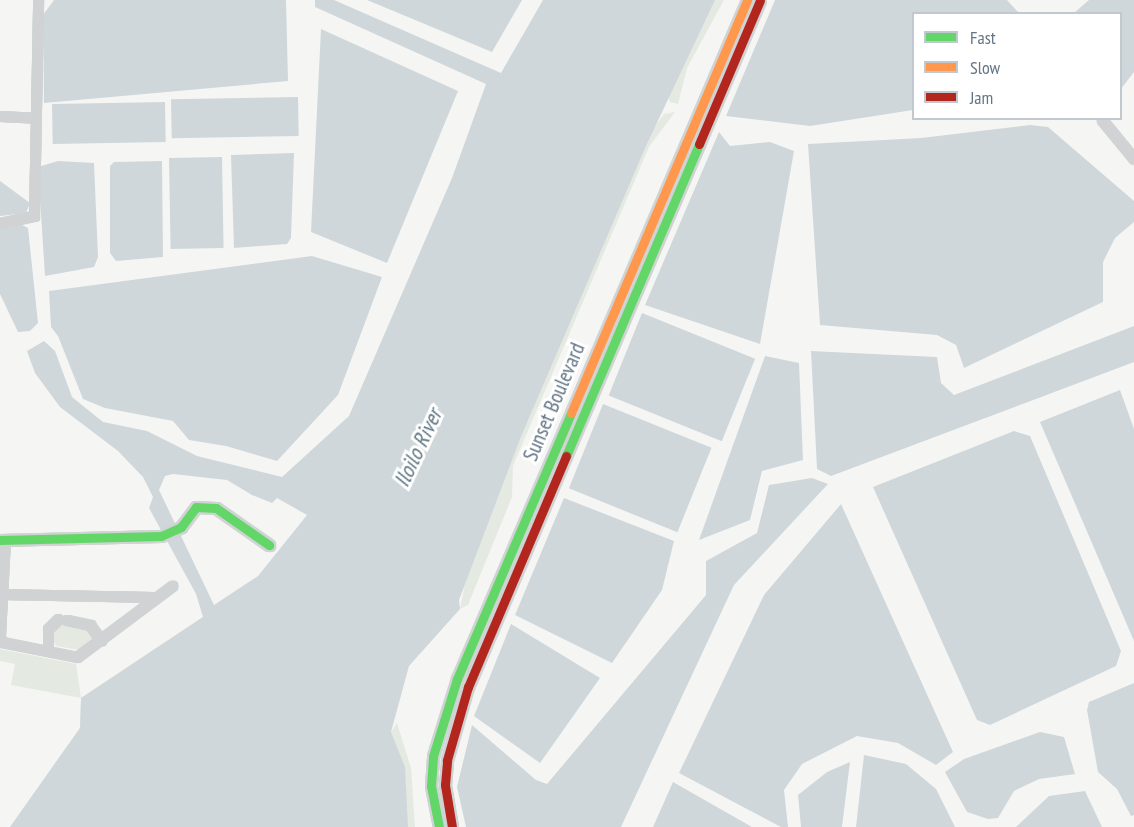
<!DOCTYPE html>
<style>
body{margin:0}
#map{position:relative;width:1134px;height:827px;overflow:hidden;background:#f5f6f4;font-family:"PT Sans Narrow",sans-serif}
div>[style]{position:absolute}
.green>*{inset:0;background:#e4e9e2}
.water>*{inset:0;background:#cfd7da;transform-origin:0 0}
.roads{filter:drop-shadow(2px 0 #d0d3d4) drop-shadow(-2px 0 #d0d3d4) drop-shadow(0 2px #d0d3d4) drop-shadow(0 -2px #d0d3d4)}
.street>*{height:7px;margin:-3.5px;padding:0 3.5px;transform-origin:3.5px;border-radius:3.5px;background:#d1d2d3}
.fast>*{height:9px;margin:-4.5px;padding:0 4.5px;transform-origin:4.5px;border-radius:4.5px;background:#63d668}
.slow>*{height:9px;margin:-4.5px;padding:0 4.5px;transform-origin:4.5px;border-radius:4.5px;background:#ff974d}
.jam>*{height:9px;margin:-4.5px;padding:0 4.5px;transform-origin:4.5px;border-radius:4.5px;background:#b3261e}
span{translate:-50% -50%;white-space:nowrap;text-align:center;line-height:1.15;-webkit-text-stroke:6px #fff;paint-order:stroke}
.street-label{font-size:21px;color:#637586}
.water-label{font-size:22px;color:#5f7783;font-style:italic}
.legend{position:absolute;left:912px;top:12px;width:210px;height:108px;box-sizing:border-box;background:#fff;border:2px solid #c1c8cf;margin:0;padding:8px 10px;list-style:none;font-size:18px;color:#637586}
.legend li{display:flex;align-items:center;gap:12px;height:30px}
.legend b{width:30px;border:2px solid #c1c8cf}
</style>
<div id="map">
<div class="green">
<i style="clip-path:polygon(702px 0,724px 0,687px 68px,678px 104px,670px 102px,666px 94px)"></i>
<i style="clip-path:polygon(675px 112px,649px 147px,513px 466px,512px 497px,468px 605px,460px 609px,472px 547px,653px 129px,664px 114px)"></i>
<i style="clip-path:polygon(203px 617px,10px 827px,80px 728px,81px 698px,11px 685px,15px 664px,0 661px,0 649px,76px 664px,81px 698px)"></i>
<i style="clip-path:polygon(59px 622px,84px 625px,94px 637px,79px 650px,56px 646px,50px 634px)"></i>
<i style="clip-path:polygon(397px 723px,411px 768px,415px 827px,403px 827px,391px 732px)"></i>
</div>
<div class="water">
<i style="clip-path:polygon(54px 0,286px 0,288px 81px,44px 103px,43px 15px)"></i>
<i style="clip-path:polygon(evenodd,315px 0,334px 0,501px 73px,543px 0,715px 0,646px 146px,520px 439px,459px 600px,460px 609px,409px 666px,391px 732px,405px 767px,408px 827px,10px 827px,80px 728px,81px 698px,203px 617px,196px 594px,149px 508px,153px 497px,143px 477px,118px 451px,60px 407px,35px 373px,27px 351px,44px 341px,55px 351px,72px 397px,103px 422px,147px 431px,197px 456px,282px 477px,349px 416px,452px 178px,486px 84px,315px 7px,315px 0,173px 474px,227px 480px,252px 495px,272px 503px,277px 498px,307px 515px,258px 576px,214px 605px,159px 490px,165px 476px,173px 474px)"></i>
<i style="clip-path:polygon(367px 0,522px 0,492px 52px)"></i>
<i style="clip-path:polygon(775px 0,1007px 0,1019px 13px,914px 14px,913px 110px,810px 126px,726px 116px)"></i>
<i style="clip-path:polygon(1089px 0,1134px 0,1134px 72px,1121px 89px,1120px 14px,1074px 13px)"></i>
<i style="clip-path:polygon(321px 29px,458px 91px,387px 263px,311px 232px)"></i>
<i style="left:298px;top:97px;width:39px;height:127px;rotate:89deg"></i>
<i style="left:165px;top:102px;width:40px;height:113px;rotate:89deg"></i>
<i style="clip-path:polygon(1030px 125px,1048px 127px,1134px 201px,1134px 222px,1115px 238px,1103px 262px,1103px 302px,964px 368px,956px 345px,937px 335px,820px 325px,808px 144px,921px 138px)"></i>
<i style="clip-path:polygon(719px 132px,730px 146px,770px 142px,794px 151px,760px 344px,645px 305px)"></i>
<i style="clip-path:polygon(294px 153px,291px 238px,287px 244px,234px 248px,231px 155px)"></i>
<i style="left:222px;top:157px;width:91px;height:53px;rotate:89deg"></i>
<i style="clip-path:polygon(58px 161px,94px 163px,98px 257px,94px 267px,45px 276px,38px 167px)"></i>
<i style="clip-path:polygon(162px 161px,163px 257px,116px 261px,110px 253px,110px 166px,114px 162px)"></i>
<i style="clip-path:polygon(0 181px,30px 203px,26px 213px,0 216px)"></i>
<i style="clip-path:polygon(20px 224px,28px 228px,38px 323px,30px 331px,18px 332px,0 294px,0 226px)"></i>
<i style="clip-path:polygon(312px 256px,382px 277px,338px 395px,277px 461px,226px 446px,189px 440px,173px 421px,105px 408px,83px 399px,58px 336px,51px 327px,49px 291px)"></i>
<i style="left:642px;top:313px;width:122px;height:89px;rotate:22deg"></i>
<i style="clip-path:polygon(1134px 326px,1134px 362px,831px 476px,817px 469px,811px 351px,937px 357px,941px 383px,954px 395px)"></i>
<i style="clip-path:polygon(765px 356px,799px 363px,803px 460px,762px 471px,750px 520px,699px 540px)"></i>
<i style="clip-path:polygon(1120px 390px,1134px 429px,1134px 641px,1040px 422px)"></i>
<i style="left:603px;top:404px;width:117px;height:91px;rotate:22deg"></i>
<i style="clip-path:polygon(1014px 431px,1030px 436px,1121px 651px,1116px 666px,990px 725px,977px 720px,873px 487px)"></i>
<i style="clip-path:polygon(812px 478px,828px 484px,734px 585px,621px 827px,466px 827px,457px 787px,472px 725px,536px 780px,547px 784px,706px 595px,706px 561px,757px 533px,769px 485px)"></i>
<i style="clip-path:polygon(564px 498px,674px 541px,662px 590px,612px 663px,515px 615px)"></i>
<i style="clip-path:polygon(841px 504px,953px 752px,936px 765px,898px 743px,857px 736px,802px 764px,784px 790px,788px 827px,781px 827px,679px 773px,764px 595px)"></i>
<i style="clip-path:polygon(511px 624px,600px 678px,540px 763px,474px 716px)"></i>
<i style="clip-path:polygon(1134px 683px,1134px 815px,1131px 816px,1117px 789px,1098px 772px,1087px 710px,1089px 702px)"></i>
<i style="clip-path:polygon(1040px 732px,1064px 737px,1075px 774px,1039px 779px,1014px 791px,998px 818px,988px 819px,967px 812px,945px 772px,964px 759px)"></i>
<i style="clip-path:polygon(864px 755px,906px 764px,936px 789px,955px 827px,856px 827px)"></i>
<i style="clip-path:polygon(850px 762px,842px 827px,801px 827px,798px 795px,827px 772px)"></i>
<i style="clip-path:polygon(673px 782px,752px 827px,653px 827px)"></i>
<i style="clip-path:polygon(1085px 791px,1102px 827px,1016px 827px,1049px 796px)"></i>
</div>
<div class="roads">
<div class="street">
<i style="left:0;top:116px;width:35px;rotate:3deg"></i>
<i style="left:1102px;top:120px;width:50px;rotate:50.6deg"></i>
<i style="left:0;top:223px;width:35px;rotate:-12deg"></i>
<i style="left:34px;top:216px;width:216px;rotate:-88.9deg"></i>
<i style="left:0;top:594px;width:153px;rotate:1.1deg"></i>
<i style="left:67px;top:620px;width:24px;rotate:12deg"></i>
<i style="left:90px;top:625px;width:19px;rotate:54deg"></i>
<i style="left:0;top:636px;width:96px;rotate:-87deg"></i>
<i style="left:0;top:638px;width:4px;rotate:63deg"></i>
<i style="left:2px;top:642px;width:76px;rotate:11.3deg"></i>
<i style="left:77px;top:657px;width:119px;rotate:-36.8deg"></i>
<i style="left:48px;top:651px;width:22px;rotate:-90deg"></i>
<i style="left:48px;top:629px;width:14px;rotate:-45deg"></i>
</div>
<div class="fast">
<i style="left:566px;top:456px;width:339px;rotate:-66.9deg"></i>
<i style="left:0;top:540px;width:161px;rotate:-1.4deg"></i>
<i style="left:161px;top:536px;width:22px;rotate:-24deg"></i>
<i style="left:181px;top:527px;width:25px;rotate:-53deg"></i>
<i style="left:196px;top:507px;width:20px;rotate:3deg"></i>
<i style="left:216px;top:508px;width:65px;rotate:34.9deg"></i>
<i style="left:439px;top:827px;width:42px;rotate:-101deg"></i>
<i style="left:431px;top:786px;width:30px;rotate:-86deg"></i>
<i style="left:433px;top:756px;width:81px;rotate:-72.7deg"></i>
<i style="left:457px;top:679px;width:289px;rotate:-66.8deg"></i>
</div>
<div class="slow">
<i style="left:571px;top:413px;width:449px;rotate:-66.9deg"></i>
</div>
<div class="jam">
<i style="left:699px;top:144px;width:156px;rotate:-67deg"></i>
<i style="left:452px;top:827px;width:43px;rotate:-99.5deg"></i>
<i style="left:445px;top:785px;width:25px;rotate:-85deg"></i>
<i style="left:447px;top:760px;width:76px;rotate:-74deg"></i>
<i style="left:468px;top:687px;width:251px;rotate:-67deg"></i>
</div>
</div>
<div class="street-label">
<span style="left:554px;top:402px;rotate:-67deg">Sunset Boulevard</span>
</div>
<div class="water-label">
<span style="left:418px;top:448px;rotate:-65deg">Iloilo River</span>
</div>
<ul class="legend">
<li><b style="height:8px;background:#63d668"></b>Fast</li>
<li><b style="height:8px;background:#ff974d"></b>Slow</li>
<li><b style="height:8px;background:#b3261e"></b>Jam</li>
</ul>
</div>
